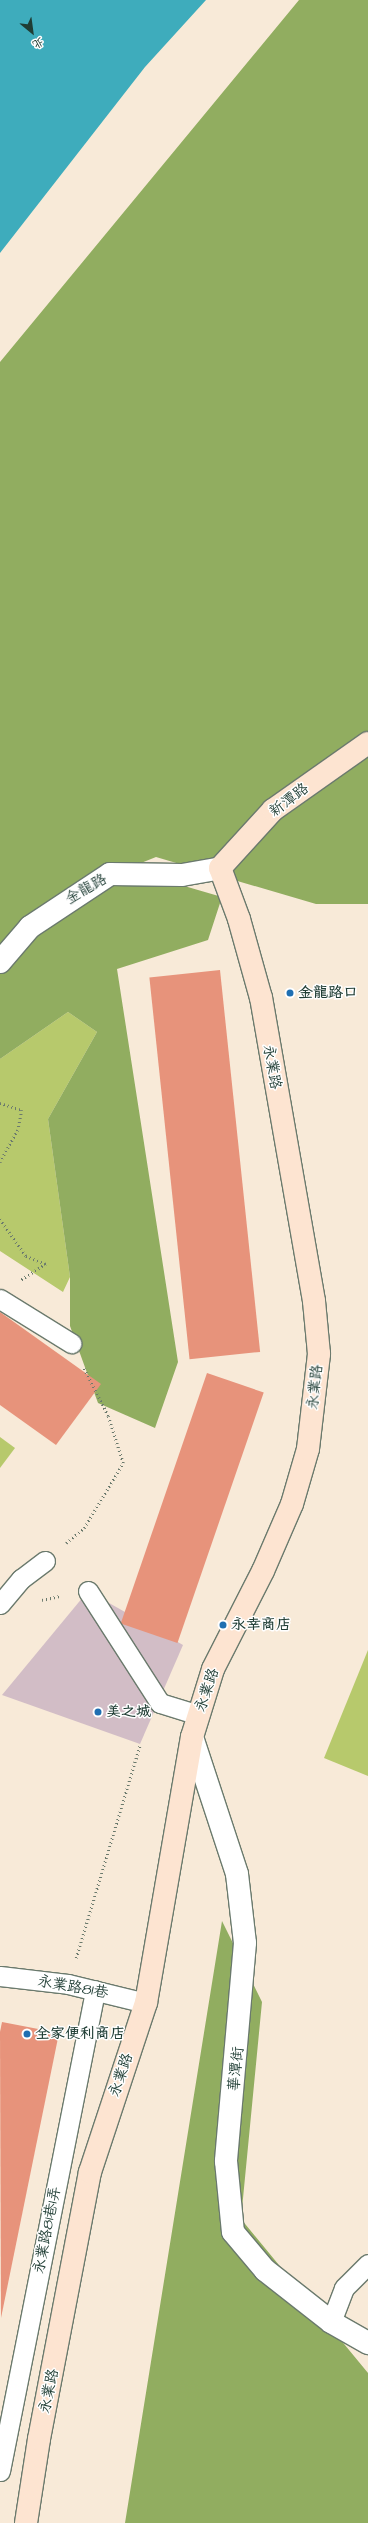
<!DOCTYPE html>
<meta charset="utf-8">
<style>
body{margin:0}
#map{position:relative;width:368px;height:2523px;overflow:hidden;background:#f8ead8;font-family:"Architects Daughter","LXGW WenKai TC",sans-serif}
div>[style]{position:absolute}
.industrial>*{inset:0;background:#d2bdc6}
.green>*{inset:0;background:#b7c96c}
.forest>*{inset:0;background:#91ad60}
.water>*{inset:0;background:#3eacbc}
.building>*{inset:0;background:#e7937b;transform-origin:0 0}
.path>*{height:2.5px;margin-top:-1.25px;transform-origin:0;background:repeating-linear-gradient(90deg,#6b7a6d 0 1px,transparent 0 4px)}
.roads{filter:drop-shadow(1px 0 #6b7a6d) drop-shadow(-1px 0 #6b7a6d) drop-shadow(0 1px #6b7a6d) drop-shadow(0 -1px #6b7a6d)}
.lane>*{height:19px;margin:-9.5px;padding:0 9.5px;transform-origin:9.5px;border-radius:9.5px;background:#fff}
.street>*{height:22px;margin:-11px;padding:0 11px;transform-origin:11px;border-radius:11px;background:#fff}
.secondary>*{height:22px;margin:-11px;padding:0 11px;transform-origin:11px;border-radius:11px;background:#fde4d1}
.dots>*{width:11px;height:11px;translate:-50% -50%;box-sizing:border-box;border:2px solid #fff;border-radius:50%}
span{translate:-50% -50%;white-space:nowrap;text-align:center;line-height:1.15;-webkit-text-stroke:3px #fff;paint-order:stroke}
.street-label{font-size:15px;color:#1f3d34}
.poi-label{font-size:15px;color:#1f3d34;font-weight:700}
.left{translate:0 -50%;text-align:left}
.north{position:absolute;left:12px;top:12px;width:40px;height:40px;-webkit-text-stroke:3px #fff;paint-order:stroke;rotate:151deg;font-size:11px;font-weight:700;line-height:16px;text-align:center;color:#1f3d34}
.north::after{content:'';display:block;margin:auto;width:14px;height:18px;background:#1f3d34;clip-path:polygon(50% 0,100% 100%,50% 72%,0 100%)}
</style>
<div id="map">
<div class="industrial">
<i style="clip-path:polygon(88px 1591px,183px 1645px,140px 1744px,2px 1695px)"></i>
</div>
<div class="green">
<i style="clip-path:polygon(68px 1012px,97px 1032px,48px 1119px,70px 1277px,63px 1292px,0 1251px,0 1059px)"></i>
<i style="clip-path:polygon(0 1437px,15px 1448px,0 1468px)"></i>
<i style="clip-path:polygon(368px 1650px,368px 1776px,324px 1758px)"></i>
</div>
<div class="forest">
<i style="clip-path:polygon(299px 0,368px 0,368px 904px,316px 904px,156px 857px,126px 869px,222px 897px,208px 940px,117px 969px,178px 1362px,155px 1428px,98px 1403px,70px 1326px,70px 1277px,48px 1119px,97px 1032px,68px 1012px,0 1059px,0 362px)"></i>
<i style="clip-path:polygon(222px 1921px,262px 2002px,241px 2219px,368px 2373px,368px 2523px,125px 2523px)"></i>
</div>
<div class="water">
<i style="clip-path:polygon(0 0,206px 0,145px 67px,0 253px)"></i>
</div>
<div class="building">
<i style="left:220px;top:970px;width:384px;height:71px;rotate:84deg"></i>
<i style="clip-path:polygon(0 1312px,101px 1384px,56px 1445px,0 1405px)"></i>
<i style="left:207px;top:1373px;width:60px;height:265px;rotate:19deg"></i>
<i style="clip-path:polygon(2px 2022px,59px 2033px,1px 2318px,0 2032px)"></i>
</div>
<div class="path">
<i style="left:0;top:1103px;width:23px;rotate:18deg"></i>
<i style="left:22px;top:1110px;width:20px;rotate:101deg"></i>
<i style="left:18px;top:1130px;width:37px;rotate:119deg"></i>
<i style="left:0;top:1219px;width:45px;rotate:54.9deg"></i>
<i style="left:26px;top:1256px;width:22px;rotate:22deg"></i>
<i style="left:46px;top:1264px;width:30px;rotate:147deg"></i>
<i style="left:66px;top:1543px;width:23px;rotate:-40deg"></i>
<i style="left:84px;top:1528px;width:76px;rotate:-59deg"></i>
<i style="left:123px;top:1463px;width:49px;rotate:-107.7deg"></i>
<i style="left:108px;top:1416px;width:55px;rotate:-117deg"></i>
<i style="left:42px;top:1600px;width:18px;rotate:-13deg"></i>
<i style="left:76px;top:1958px;width:223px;rotate:-73.3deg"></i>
</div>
<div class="roads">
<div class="lane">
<i style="left:0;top:1299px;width:84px;rotate:31.8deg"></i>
<i style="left:88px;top:1591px;width:133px;rotate:57.3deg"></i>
<i style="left:160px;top:1703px;width:41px;rotate:17.1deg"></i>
<i style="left:0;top:1604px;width:33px;rotate:-50deg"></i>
<i style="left:21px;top:1579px;width:30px;rotate:-37deg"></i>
<i style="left:0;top:1976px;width:68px;rotate:6.7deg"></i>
<i style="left:68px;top:1984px;width:80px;rotate:13.7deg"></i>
<i style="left:331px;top:2322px;width:36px;rotate:-69deg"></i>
<i style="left:344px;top:2288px;width:34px;rotate:-45deg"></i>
<i style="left:0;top:2471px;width:490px;rotate:-78.8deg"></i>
</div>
<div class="street">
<i style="left:0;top:962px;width:46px;rotate:-49.4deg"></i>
<i style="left:30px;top:927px;width:96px;rotate:-33.5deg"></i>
<i style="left:110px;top:874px;width:72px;rotate:0.8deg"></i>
<i style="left:182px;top:875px;width:39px;rotate:-10deg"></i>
<i style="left:192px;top:1737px;width:144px;rotate:71.8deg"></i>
<i style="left:237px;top:1874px;width:69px;rotate:83.4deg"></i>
<i style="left:245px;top:1943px;width:219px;rotate:95deg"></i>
<i style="left:226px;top:2161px;width:71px;rotate:84.4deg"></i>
<i style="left:233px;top:2232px;width:50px;rotate:49.9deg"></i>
<i style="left:265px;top:2270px;width:84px;rotate:38.2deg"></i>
<i style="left:331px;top:2322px;width:43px;rotate:29.6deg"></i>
</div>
<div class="secondary">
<i style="left:26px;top:2523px;width:85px;rotate:-81.2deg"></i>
<i style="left:39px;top:2439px;width:272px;rotate:-79.2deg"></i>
<i style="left:90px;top:2172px;width:178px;rotate:-71.7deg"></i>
<i style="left:146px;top:2003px;width:270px;rotate:-80.2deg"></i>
<i style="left:192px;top:1737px;width:71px;rotate:-72.8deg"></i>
<i style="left:213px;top:1669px;width:110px;rotate:-63deg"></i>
<i style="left:263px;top:1571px;width:73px;rotate:-66.6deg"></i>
<i style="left:292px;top:1504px;width:57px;rotate:-73.8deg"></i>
<i style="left:308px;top:1449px;width:96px;rotate:-83.4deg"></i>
<i style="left:319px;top:1354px;width:53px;rotate:-95.4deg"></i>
<i style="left:314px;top:1301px;width:308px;rotate:-99.9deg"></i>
<i style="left:261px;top:998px;width:82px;rotate:-105.6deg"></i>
<i style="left:239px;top:919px;width:54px;rotate:-110.4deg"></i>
<i style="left:220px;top:868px;width:79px;rotate:-47.6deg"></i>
<i style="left:273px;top:810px;width:116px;rotate:-35.2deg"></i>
</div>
</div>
<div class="dots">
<i style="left:290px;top:993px;background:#1f6fb2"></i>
<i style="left:223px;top:1625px;background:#1f6fb2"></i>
<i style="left:98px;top:1712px;background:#1f6fb2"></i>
<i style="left:27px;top:2034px;background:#1f6fb2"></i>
</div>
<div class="street-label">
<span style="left:289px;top:800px;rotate:-37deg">新潭路</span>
<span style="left:86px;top:889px;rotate:-30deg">金龍路</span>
<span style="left:272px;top:1067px;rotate:80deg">永業路</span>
<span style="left:315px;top:1387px;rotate:-84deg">永業路</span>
<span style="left:207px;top:1690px;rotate:-71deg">永業路</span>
<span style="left:73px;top:1987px;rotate:10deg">永業路81巷</span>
<span style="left:236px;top:2069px;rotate:-84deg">華潭街</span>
<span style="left:121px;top:2075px;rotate:-71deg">永業路</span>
<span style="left:47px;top:2230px;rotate:-79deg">永業路81巷1弄</span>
<span style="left:49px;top:2391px;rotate:-78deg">永業路</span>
</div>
<div class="poi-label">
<span class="left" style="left:298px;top:993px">金龍路口</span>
<span class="left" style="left:231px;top:1625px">永幸商店</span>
<span class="left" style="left:106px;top:1712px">美之城</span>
<span class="left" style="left:35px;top:2034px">全家便利商店</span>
</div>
<div class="north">北</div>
</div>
